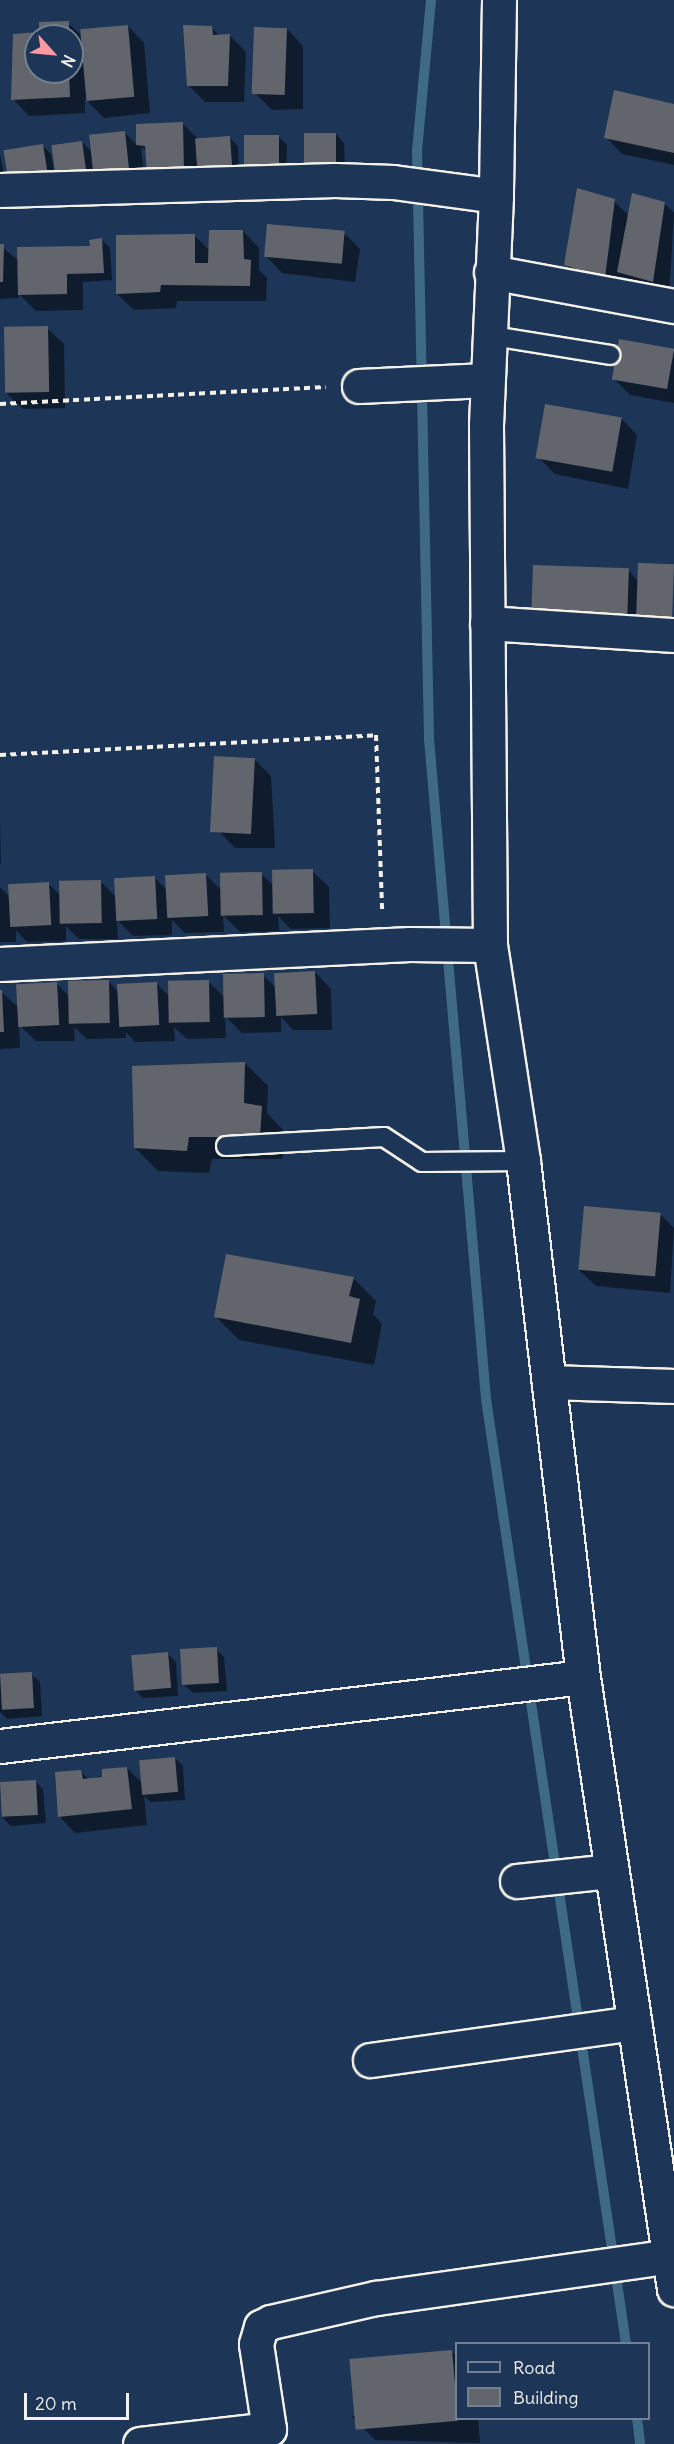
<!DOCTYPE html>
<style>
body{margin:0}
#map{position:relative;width:674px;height:2444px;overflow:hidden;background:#1d3557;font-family:Delius,sans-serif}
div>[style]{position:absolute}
.shadow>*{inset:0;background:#0007}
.stream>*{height:10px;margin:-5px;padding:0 5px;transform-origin:5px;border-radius:5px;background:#3f6a86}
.building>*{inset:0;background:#63656d;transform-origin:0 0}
.path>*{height:4px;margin-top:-2px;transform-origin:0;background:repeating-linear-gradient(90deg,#f4f1e8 0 6px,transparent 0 10.5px)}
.roads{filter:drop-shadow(2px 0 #f4f1e8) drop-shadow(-2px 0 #f4f1e8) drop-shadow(0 2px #f4f1e8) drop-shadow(0 -2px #f4f1e8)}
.service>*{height:18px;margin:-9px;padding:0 9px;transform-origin:9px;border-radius:9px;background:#1d3557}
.minor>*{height:33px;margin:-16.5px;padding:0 16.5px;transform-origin:16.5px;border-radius:16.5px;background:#1d3557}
span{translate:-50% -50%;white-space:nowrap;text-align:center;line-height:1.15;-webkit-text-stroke:4.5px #1d3557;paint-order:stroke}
.legend{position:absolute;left:455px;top:2342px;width:195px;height:78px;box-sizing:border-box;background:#1d3557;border:2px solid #738091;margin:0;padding:8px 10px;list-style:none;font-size:18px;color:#f4f1e8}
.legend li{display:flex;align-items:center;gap:12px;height:30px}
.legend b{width:30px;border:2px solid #738091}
.north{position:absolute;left:24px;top:24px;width:60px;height:60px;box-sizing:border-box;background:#1d3557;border:2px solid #738091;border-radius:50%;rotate:117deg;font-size:16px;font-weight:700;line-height:24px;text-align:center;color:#f4f1e8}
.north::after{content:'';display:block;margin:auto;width:21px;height:27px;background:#ff9aa2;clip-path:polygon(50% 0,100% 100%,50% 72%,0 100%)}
.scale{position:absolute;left:24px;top:2393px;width:105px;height:27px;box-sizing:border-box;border:3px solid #f4f1e8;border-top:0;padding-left:8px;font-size:18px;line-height:21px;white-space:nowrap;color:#f4f1e8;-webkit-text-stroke:4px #1d3557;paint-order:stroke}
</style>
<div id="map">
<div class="shadow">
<i style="clip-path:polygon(evenodd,68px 23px,83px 37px,128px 26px,144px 43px,150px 113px,104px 118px,85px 99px,85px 113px,29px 116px,13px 99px,14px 35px,41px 34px,68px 23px,36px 36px,72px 36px,72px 72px,36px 72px,36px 36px)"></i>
<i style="clip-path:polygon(211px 27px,220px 36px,230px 36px,246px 52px,244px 102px,205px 102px,189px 86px)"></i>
<i style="clip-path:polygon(287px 29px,303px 46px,303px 109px,272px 110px,255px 93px)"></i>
<i style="clip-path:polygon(674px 106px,674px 165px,622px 154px,606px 137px)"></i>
<i style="clip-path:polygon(182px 123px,198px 139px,230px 138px,238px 146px,239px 175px,200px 187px,141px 147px,146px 191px,67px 187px,82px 142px,93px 153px,124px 132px,138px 146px,137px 125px)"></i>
<i style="clip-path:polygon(336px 134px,344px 143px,345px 177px,316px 177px)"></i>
<i style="clip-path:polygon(278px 136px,287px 145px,286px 179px,253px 181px)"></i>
<i style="clip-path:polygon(43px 146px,51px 154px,56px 184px,19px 189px)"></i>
<i style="clip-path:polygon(0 154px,6px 186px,0 187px)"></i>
<i style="clip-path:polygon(614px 201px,629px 216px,664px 203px,674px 213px,669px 298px,636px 288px,623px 276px,621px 294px,582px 281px,566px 265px)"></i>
<i style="clip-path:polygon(243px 231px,259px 248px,259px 270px,267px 278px,266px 301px,177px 301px,176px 308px,134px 310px,117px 294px,195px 236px,210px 251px)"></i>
<i style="clip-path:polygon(344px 233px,360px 249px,355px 282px,282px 273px,266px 256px)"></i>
<i style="clip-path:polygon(102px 240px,110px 248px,112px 280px,83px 282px,83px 310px,36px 311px,19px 294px,19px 298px,0 299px,0 245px,19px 261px,91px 248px)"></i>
<i style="clip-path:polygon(47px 328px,64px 344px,65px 408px,23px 409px,6px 393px)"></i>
<i style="clip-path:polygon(674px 350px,674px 403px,630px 395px,614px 379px)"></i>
<i style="clip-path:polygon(621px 418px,637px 435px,628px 489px,555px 474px,538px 457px)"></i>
<i style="clip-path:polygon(628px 570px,640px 583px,646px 639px,551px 635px)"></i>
<i style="clip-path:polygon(254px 759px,271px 776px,275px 848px,235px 848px,219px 831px)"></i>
<i style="clip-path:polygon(0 820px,1px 864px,0 864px)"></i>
<i style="clip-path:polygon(312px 871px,329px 887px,330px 928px,291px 929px,278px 916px,279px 931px,240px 932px,223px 915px,224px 932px,185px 933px,172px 920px,172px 935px,133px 936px,117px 920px,118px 939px,79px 939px,66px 926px,66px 941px,27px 942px,16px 930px,16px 942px,0 942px,0 887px,10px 897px,49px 884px,61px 896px,100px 881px,116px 897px,155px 878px,167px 890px,206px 875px,223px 892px,261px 874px,274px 886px)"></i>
<i style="clip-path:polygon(315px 972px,331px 989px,332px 1030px,293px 1030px,281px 1017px,281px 1032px,242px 1033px,225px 1016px,226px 1038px,187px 1039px,174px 1027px,175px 1041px,135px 1042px,126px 1032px,126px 1038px,87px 1039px,74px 1027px,75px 1041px,36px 1041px,19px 1025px,20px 1048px,0 1049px,0 991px,19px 1008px,57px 984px,70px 997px,108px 981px,118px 992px,157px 984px,170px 997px,208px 981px,225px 998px,263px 975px,276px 988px)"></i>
<i style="clip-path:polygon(245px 1063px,268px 1086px,267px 1113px,284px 1131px,282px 1159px,212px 1159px,209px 1173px,158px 1171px,135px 1148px)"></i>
<i style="clip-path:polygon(660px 1214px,674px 1228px,670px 1293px,596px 1286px,579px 1270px)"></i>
<i style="clip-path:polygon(353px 1278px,376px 1301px,373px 1314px,382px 1324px,374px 1365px,239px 1340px,216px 1317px)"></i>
<i style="clip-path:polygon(216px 1649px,224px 1657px,227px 1691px,193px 1693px,184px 1685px)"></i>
<i style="clip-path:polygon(168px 1654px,176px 1662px,178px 1696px,143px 1698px,135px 1690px)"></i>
<i style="clip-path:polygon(31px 1674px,40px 1682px,42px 1716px,7px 1719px,0 1712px,0 1677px)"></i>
<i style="clip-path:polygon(175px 1758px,183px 1766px,185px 1800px,151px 1802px,144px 1796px,147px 1825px,75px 1833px,59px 1816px,81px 1772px,89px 1780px,127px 1768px,142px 1783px)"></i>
<i style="clip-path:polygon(35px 1781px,43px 1789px,46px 1823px,11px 1826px,3px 1818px)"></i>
<i style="clip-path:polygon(452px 2352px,456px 2356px,456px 2418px,478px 2418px,480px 2443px,375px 2440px,352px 2417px)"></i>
</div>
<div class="stream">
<i style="left:431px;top:0;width:151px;rotate:95.3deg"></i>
<i style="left:417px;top:150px;width:589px;rotate:88.83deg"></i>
<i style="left:429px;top:739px;width:662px;rotate:85.06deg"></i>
<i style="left:486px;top:1399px;width:955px;rotate:81.57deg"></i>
<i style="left:637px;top:2418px;width:26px;rotate:83deg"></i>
</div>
<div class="building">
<i style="clip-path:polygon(69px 21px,69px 36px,36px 36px,36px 72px,69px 72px,70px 97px,11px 100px,13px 34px,39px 32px,39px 22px)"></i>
<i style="left:128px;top:25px;width:72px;height:48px;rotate:85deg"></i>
<i style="clip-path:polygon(183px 25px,212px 26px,213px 35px,230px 34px,228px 86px,187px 86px)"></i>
<i style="left:254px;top:27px;width:33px;height:67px;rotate:2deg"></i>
<i style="clip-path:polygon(614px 90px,674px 104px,674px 153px,604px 138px)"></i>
<i style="clip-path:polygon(183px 122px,184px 171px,147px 173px,145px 146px,136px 145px,136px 124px)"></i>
<i style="left:125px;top:131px;width:44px;height:36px;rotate:84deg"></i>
<i style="left:304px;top:133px;width:32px;height:37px"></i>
<i style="left:244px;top:135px;width:35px;height:38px"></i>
<i style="left:230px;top:136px;width:32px;height:35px;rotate:86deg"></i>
<i style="left:82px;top:141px;width:34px;height:31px;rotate:82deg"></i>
<i style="left:43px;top:144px;width:32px;height:40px;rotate:81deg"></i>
<i style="clip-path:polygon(577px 188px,615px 199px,605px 278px,564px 265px)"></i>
<i style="clip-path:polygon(632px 193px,665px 202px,653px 282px,617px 272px)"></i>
<i style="left:267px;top:224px;width:78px;height:33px;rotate:5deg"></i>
<i style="clip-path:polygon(209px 230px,243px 230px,244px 259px,251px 260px,250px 286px,161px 285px,160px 292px,116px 294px,116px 235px,195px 234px,195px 263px,208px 263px)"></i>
<i style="clip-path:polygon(102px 238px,104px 273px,67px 274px,67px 294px,18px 295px,17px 247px,90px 246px,89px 240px)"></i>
<i style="clip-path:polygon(0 244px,4px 244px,3px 282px,0 282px)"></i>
<i style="left:48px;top:326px;width:66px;height:44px;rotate:89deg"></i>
<i style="left:619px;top:339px;width:56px;height:41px;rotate:10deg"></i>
<i style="left:545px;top:404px;width:78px;height:55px;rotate:10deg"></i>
<i style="left:638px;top:563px;width:36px;height:58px;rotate:2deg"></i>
<i style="left:533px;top:565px;width:96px;height:54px;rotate:2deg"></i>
<i style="left:214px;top:756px;width:41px;height:76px;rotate:3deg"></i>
<i style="left:313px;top:869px;width:44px;height:41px;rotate:89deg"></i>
<i style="left:262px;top:872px;width:43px;height:42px;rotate:89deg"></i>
<i style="left:206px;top:873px;width:43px;height:41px;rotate:87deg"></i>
<i style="left:155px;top:876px;width:43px;height:41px;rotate:87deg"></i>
<i style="left:101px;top:880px;width:43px;height:42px;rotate:89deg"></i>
<i style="left:49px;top:882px;width:43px;height:41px;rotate:87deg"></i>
<i style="left:315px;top:971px;width:43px;height:41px;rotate:87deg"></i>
<i style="left:264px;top:973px;width:44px;height:41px;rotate:89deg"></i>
<i style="left:109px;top:980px;width:43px;height:41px;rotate:89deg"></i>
<i style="left:209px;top:980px;width:42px;height:41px;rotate:89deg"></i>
<i style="left:57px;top:982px;width:43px;height:41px;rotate:87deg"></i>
<i style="left:157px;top:982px;width:43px;height:40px;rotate:87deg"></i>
<i style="clip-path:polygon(0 990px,2px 990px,4px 1032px,0 1032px)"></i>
<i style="clip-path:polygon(245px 1062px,244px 1103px,262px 1106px,260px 1137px,189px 1137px,187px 1151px,134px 1148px,132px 1066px)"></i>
<i style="left:584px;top:1206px;width:77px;height:64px;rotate:5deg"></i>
<i style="clip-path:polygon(226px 1254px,354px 1277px,349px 1296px,360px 1299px,351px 1343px,214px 1317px)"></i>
<i style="left:217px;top:1647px;width:36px;height:37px;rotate:87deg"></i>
<i style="left:168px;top:1652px;width:36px;height:37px;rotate:85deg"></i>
<i style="left:32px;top:1672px;width:36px;height:32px;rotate:87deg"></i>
<i style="left:175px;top:1757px;width:35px;height:36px;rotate:85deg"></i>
<i style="clip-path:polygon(127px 1767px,132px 1809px,58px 1817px,55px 1772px,81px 1770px,83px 1779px,102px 1777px,102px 1769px)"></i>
<i style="left:36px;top:1780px;width:35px;height:36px;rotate:87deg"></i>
<i style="left:452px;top:2350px;width:71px;height:103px;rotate:85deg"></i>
</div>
<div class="path">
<i style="left:0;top:404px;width:326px;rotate:-3deg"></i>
<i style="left:0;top:755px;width:377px;rotate:-3deg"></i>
<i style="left:376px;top:735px;width:176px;rotate:88deg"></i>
</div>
<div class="roads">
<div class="service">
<i style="left:487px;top:335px;width:125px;rotate:9.2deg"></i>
<i style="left:226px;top:1146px;width:158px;rotate:-3.3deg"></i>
<i style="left:384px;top:1137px;width:45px;rotate:33.3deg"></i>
<i style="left:422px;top:1162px;width:101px;rotate:-0.6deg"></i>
</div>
<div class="minor">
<i style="left:499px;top:0;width:196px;rotate:90.9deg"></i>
<i style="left:496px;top:196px;width:229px;rotate:92.5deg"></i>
<i style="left:486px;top:425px;width:520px;rotate:89.56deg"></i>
<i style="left:490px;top:945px;width:219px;rotate:81.3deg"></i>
<i style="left:523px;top:1161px;width:519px;rotate:83.37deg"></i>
<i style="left:583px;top:1677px;width:619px;rotate:81.54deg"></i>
<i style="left:0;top:190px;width:335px;rotate:-1.7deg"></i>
<i style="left:335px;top:180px;width:58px;rotate:2deg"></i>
<i style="left:393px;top:182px;width:104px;rotate:7.7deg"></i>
<i style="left:491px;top:272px;width:186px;rotate:10.5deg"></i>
<i style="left:359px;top:386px;width:127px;rotate:-2.7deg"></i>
<i style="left:487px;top:623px;width:187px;rotate:3.7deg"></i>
<i style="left:0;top:964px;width:410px;rotate:-2.8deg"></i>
<i style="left:410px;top:944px;width:80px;rotate:0.7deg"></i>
<i style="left:549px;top:1382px;width:125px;rotate:1.8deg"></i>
<i style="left:0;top:1746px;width:587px;rotate:-6.75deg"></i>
<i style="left:517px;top:1881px;width:95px;rotate:-6.1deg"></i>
<i style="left:370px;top:2060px;width:267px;rotate:-8deg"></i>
<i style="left:140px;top:2444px;width:130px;rotate:-6.6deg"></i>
<i style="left:269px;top:2429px;width:86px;rotate:-98.7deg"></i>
<i style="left:256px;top:2344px;width:18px;rotate:-74deg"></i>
<i style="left:261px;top:2327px;width:11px;rotate:-27deg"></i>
<i style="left:271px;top:2322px;width:108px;rotate:-12.9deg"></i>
<i style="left:376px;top:2298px;width:297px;rotate:-8.1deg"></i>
</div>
</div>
<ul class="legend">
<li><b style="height:8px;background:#1d3557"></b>Road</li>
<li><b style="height:16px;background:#63656d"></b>Building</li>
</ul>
<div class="north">N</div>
<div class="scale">20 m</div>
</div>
